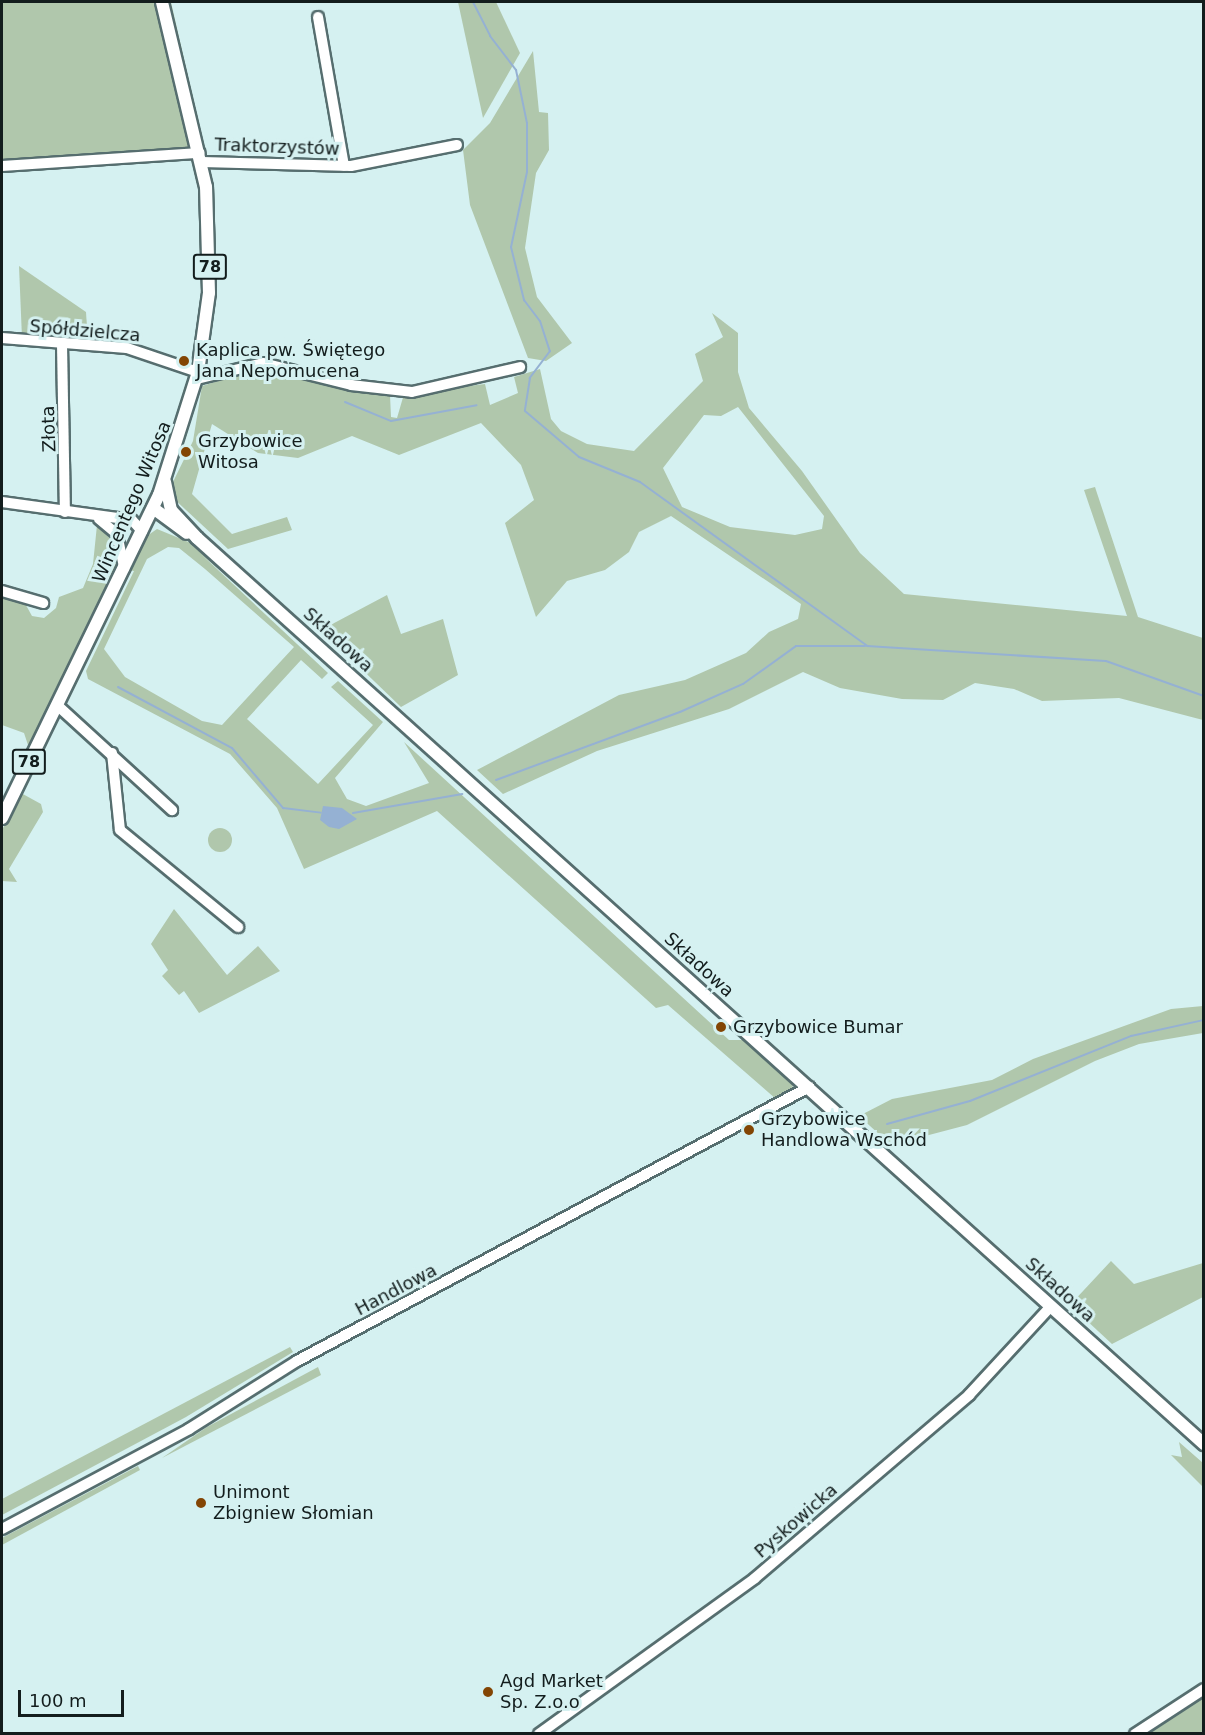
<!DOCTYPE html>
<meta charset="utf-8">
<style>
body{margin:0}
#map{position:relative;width:1205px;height:1735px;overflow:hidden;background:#d5f1f1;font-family:"DejaVu Sans",sans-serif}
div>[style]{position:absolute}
.green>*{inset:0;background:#b0c7ac}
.round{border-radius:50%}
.water>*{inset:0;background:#95b1d3}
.stream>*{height:2px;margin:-1px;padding:0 1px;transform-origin:1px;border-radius:1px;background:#95b1d3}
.roads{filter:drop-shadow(2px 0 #566e6f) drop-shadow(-2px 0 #566e6f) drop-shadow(0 2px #566e6f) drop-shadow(0 -2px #566e6f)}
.minor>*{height:10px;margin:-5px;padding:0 5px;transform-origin:5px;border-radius:5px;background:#fff}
.major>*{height:12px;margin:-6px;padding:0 6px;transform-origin:6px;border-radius:6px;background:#fff}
.dots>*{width:16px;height:16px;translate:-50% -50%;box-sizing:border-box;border:3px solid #d5f1f1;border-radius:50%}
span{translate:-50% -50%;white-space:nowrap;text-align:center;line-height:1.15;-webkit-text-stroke:6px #d5f1f1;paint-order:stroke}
.shield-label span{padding:2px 4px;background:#d5f1f1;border:2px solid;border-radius:4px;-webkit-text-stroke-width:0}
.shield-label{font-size:16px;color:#131d1d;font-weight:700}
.street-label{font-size:18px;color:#131d1d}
.poi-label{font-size:18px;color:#131d1d}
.left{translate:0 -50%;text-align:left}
.frame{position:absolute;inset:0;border:3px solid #131d1d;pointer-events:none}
.scale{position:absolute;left:18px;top:1690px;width:106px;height:27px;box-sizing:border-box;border:3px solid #131d1d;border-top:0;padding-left:8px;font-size:18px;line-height:21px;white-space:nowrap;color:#131d1d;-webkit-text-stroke:4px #d5f1f1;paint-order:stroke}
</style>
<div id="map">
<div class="green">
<i style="clip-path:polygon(2px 2px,157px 2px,192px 152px,2px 163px)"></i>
<i style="clip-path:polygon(166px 2px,171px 2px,206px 155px,202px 142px)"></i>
<i style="clip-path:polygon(458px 2px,496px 2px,520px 53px,483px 118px)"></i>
<i style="clip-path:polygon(533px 51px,539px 112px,548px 113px,549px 150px,536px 173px,525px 248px,537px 297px,572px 343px,546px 361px,528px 358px,470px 205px,463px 150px,490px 123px)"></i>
<i style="clip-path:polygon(19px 266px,86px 312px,88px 342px,22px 338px)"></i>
<i style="clip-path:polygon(evenodd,712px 313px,738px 333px,738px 372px,749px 408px,802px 471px,860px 553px,904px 594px,1127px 616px,1084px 490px,1095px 487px,1138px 617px,1203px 638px,1203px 720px,1119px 698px,1042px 701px,1014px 689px,975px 683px,943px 700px,902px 699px,840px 688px,803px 672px,729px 709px,597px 751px,503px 794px,477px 770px,619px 695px,685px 680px,746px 653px,769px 632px,798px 619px,801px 604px,671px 516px,639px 532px,629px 552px,605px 570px,567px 581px,536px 617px,505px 523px,534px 500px,521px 465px,481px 423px,399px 455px,352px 436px,298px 458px,258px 453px,212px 424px,192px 494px,232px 534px,287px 517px,292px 530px,228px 549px,172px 497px,171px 486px,193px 441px,202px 386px,266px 366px,390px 395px,391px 417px,397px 418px,404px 394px,485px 384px,490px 405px,518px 393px,514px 377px,540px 369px,551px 419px,561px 431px,587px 444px,634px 451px,703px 381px,695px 354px,723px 337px,712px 313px,738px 407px,824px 516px,822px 529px,795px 535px,730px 527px,682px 507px,663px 468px,704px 415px,721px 416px,738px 407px)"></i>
<i style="clip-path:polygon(97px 525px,115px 544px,118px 572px,30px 751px,24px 733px,2px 725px,2px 598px,22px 598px,32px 616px,44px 618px,56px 608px,59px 597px,83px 588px,93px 564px)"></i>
<i style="clip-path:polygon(evenodd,157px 529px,203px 548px,332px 667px,201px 554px,328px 673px,322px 679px,301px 660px,247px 719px,318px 784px,373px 725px,331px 687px,338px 681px,383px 722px,335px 778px,347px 799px,366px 806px,429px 783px,404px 742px,729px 1040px,747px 1040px,793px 1083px,792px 1091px,776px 1099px,668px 1005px,656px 1008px,437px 811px,304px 869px,277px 808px,230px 754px,88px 679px,86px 671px,134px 571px,128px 570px,144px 538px,157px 529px,168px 547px,179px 548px,205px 569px,294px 647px,222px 725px,202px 721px,125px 677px,104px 649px,147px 559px,168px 547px)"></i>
<i style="clip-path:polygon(387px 595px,401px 634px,443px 619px,458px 675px,401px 707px,321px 630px)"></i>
<i style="clip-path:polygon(21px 793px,41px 804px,43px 812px,9px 869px,17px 882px,2px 881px,2px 830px)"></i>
<i class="round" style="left:208px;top:828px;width:24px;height:24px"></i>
<i style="clip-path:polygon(174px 909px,227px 975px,258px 946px,280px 971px,199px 1013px,184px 991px,179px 995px,162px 976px,168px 970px,151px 944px)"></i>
<i style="clip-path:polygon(1203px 1006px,1203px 1033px,1139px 1044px,1095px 1061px,967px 1125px,891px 1145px,859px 1116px,892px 1099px,992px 1080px,1033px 1059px,1171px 1009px)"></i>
<i style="clip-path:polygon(1111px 1261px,1134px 1284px,1203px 1263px,1203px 1297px,1112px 1344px,1070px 1305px)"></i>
<i style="clip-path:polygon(290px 1347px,293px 1352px,186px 1417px,2px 1515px,2px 1499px)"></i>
<i style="clip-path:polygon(318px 1367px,321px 1375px,162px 1458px,207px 1427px)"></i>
<i style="clip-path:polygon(1179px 1442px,1203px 1463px,1203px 1487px,1171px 1455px,1182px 1457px)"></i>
<i style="clip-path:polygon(138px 1466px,140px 1470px,2px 1545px,2px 1538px)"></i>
<i style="clip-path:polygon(1203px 1693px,1203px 1733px,1142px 1733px)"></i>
</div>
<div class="water">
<i style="clip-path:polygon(323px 806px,342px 808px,357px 819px,339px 829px,329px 827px,320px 820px)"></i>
</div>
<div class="stream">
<i style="left:473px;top:2px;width:38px;rotate:63deg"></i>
<i style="left:490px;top:36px;width:43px;rotate:52.6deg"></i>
<i style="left:516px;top:70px;width:54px;rotate:78.3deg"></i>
<i style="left:527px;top:123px;width:49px;rotate:90deg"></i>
<i style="left:527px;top:172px;width:77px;rotate:102deg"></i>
<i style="left:511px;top:247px;width:55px;rotate:76.2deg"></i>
<i style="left:524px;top:300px;width:26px;rotate:53deg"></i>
<i style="left:540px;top:321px;width:32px;rotate:72deg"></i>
<i style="left:550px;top:351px;width:34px;rotate:127deg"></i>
<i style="left:530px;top:378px;width:33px;rotate:99deg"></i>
<i style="left:525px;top:411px;width:71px;rotate:40.4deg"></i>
<i style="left:579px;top:457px;width:66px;rotate:22.3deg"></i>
<i style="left:640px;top:482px;width:280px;rotate:35.8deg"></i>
<i style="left:867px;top:646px;width:239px;rotate:3.6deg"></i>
<i style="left:1106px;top:661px;width:104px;rotate:19.7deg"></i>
<i style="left:345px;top:402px;width:50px;rotate:22.4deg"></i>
<i style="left:391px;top:421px;width:87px;rotate:-10.5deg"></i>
<i style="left:118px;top:687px;width:129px;rotate:28.2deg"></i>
<i style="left:232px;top:748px;width:79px;rotate:49.6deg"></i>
<i style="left:283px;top:808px;width:38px;rotate:7deg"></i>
<i style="left:496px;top:780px;width:196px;rotate:-20.3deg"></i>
<i style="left:680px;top:712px;width:69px;rotate:-24deg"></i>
<i style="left:743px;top:684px;width:65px;rotate:-35.6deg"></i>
<i style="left:796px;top:646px;width:69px"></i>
<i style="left:353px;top:813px;width:111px;rotate:-9.9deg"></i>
<i style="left:887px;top:1124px;width:86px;rotate:-15.5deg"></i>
<i style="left:970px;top:1101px;width:174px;rotate:-22deg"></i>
<i style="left:1131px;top:1036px;width:75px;rotate:-12.4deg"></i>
</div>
<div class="roads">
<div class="minor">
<i style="left:318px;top:17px;width:151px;rotate:80.1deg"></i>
<i style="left:202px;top:162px;width:149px;rotate:1.5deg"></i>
<i style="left:351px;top:166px;width:108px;rotate:-11.2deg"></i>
<i style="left:2px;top:166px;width:198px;rotate:-3.8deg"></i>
<i style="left:2px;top:338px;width:125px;rotate:4.6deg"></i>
<i style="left:127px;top:348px;width:75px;rotate:18.7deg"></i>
<i style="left:62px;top:344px;width:168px;rotate:89deg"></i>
<i style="left:197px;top:379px;width:68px;rotate:-13.6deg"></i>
<i style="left:263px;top:363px;width:91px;rotate:14deg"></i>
<i style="left:351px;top:385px;width:61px;rotate:6.5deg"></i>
<i style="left:412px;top:392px;width:111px;rotate:-13deg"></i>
<i style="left:2px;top:502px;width:131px;rotate:7.9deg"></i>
<i style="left:132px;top:520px;width:15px;rotate:48deg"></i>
<i style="left:99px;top:519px;width:23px;rotate:40deg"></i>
<i style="left:117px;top:534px;width:35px;rotate:78deg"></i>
<i style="left:2px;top:591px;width:43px;rotate:16.3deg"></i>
<i style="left:57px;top:705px;width:156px;rotate:42.4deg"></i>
<i style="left:112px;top:753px;width:77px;rotate:84.1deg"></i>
<i style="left:120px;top:830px;width:153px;rotate:39.4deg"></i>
<i style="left:2px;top:1529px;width:212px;rotate:-28.1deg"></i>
<i style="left:189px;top:1429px;width:128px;rotate:-32.2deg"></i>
<i style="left:297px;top:1361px;width:581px;rotate:-28.15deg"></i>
<i style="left:539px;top:1734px;width:266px;rotate:-35.8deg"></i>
<i style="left:755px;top:1578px;width:282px;rotate:-40.5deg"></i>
<i style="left:969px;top:1395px;width:121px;rotate:-47.3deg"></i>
<i style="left:1135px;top:1734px;width:82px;rotate:-33.1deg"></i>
</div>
<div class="major">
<i style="left:165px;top:482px;width:29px;rotate:78deg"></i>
<i style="left:171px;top:510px;width:38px;rotate:47deg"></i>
<i style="left:197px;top:538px;width:1355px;rotate:41.98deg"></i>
<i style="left:153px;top:508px;width:42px;rotate:36.3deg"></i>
<i style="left:2px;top:818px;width:359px;rotate:-64.1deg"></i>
<i style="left:159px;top:495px;width:129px;rotate:-72.4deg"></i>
<i style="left:198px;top:372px;width:80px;rotate:-82.1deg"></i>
<i style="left:209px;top:293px;width:106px;rotate:-91.6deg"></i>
<i style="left:206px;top:187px;width:190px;rotate:-103.4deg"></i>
</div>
</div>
<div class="dots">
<i style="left:184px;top:361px;background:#834504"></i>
<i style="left:186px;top:452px;background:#834504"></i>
<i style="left:721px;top:1027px;background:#834504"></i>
<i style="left:749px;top:1130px;background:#834504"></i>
<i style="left:201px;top:1503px;background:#834504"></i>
<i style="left:488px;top:1692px;background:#834504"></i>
</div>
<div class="shield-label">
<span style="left:210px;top:267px">78</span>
<span style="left:29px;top:762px">78</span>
</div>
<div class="street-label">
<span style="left:277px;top:147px;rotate:2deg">Traktorzystów</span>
<span style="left:85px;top:331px;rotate:5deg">Spółdzielcza</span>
<span style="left:49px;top:429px;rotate:-92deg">Złota</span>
<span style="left:132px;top:502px;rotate:-67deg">Wincentego Witosa</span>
<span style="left:338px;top:640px;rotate:42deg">Składowa</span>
<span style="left:699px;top:965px;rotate:42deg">Składowa</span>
<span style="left:396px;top:1290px;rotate:-28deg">Handlowa</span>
<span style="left:1060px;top:1290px;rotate:42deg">Składowa</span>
<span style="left:796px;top:1521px;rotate:-41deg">Pyskowicka</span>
</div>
<div class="poi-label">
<span class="left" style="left:196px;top:361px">Kaplica pw. Świętego<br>Jana Nepomucena</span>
<span class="left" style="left:198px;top:452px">Grzybowice<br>Witosa</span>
<span class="left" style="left:733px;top:1027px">Grzybowice Bumar</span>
<span class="left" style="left:761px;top:1130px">Grzybowice<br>Handlowa Wschód</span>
<span class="left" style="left:213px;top:1503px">Unimont<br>Zbigniew Słomian</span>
<span class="left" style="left:500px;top:1692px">Agd Market<br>Sp. Z.o.o</span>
</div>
<div class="frame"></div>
<div class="scale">100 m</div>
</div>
